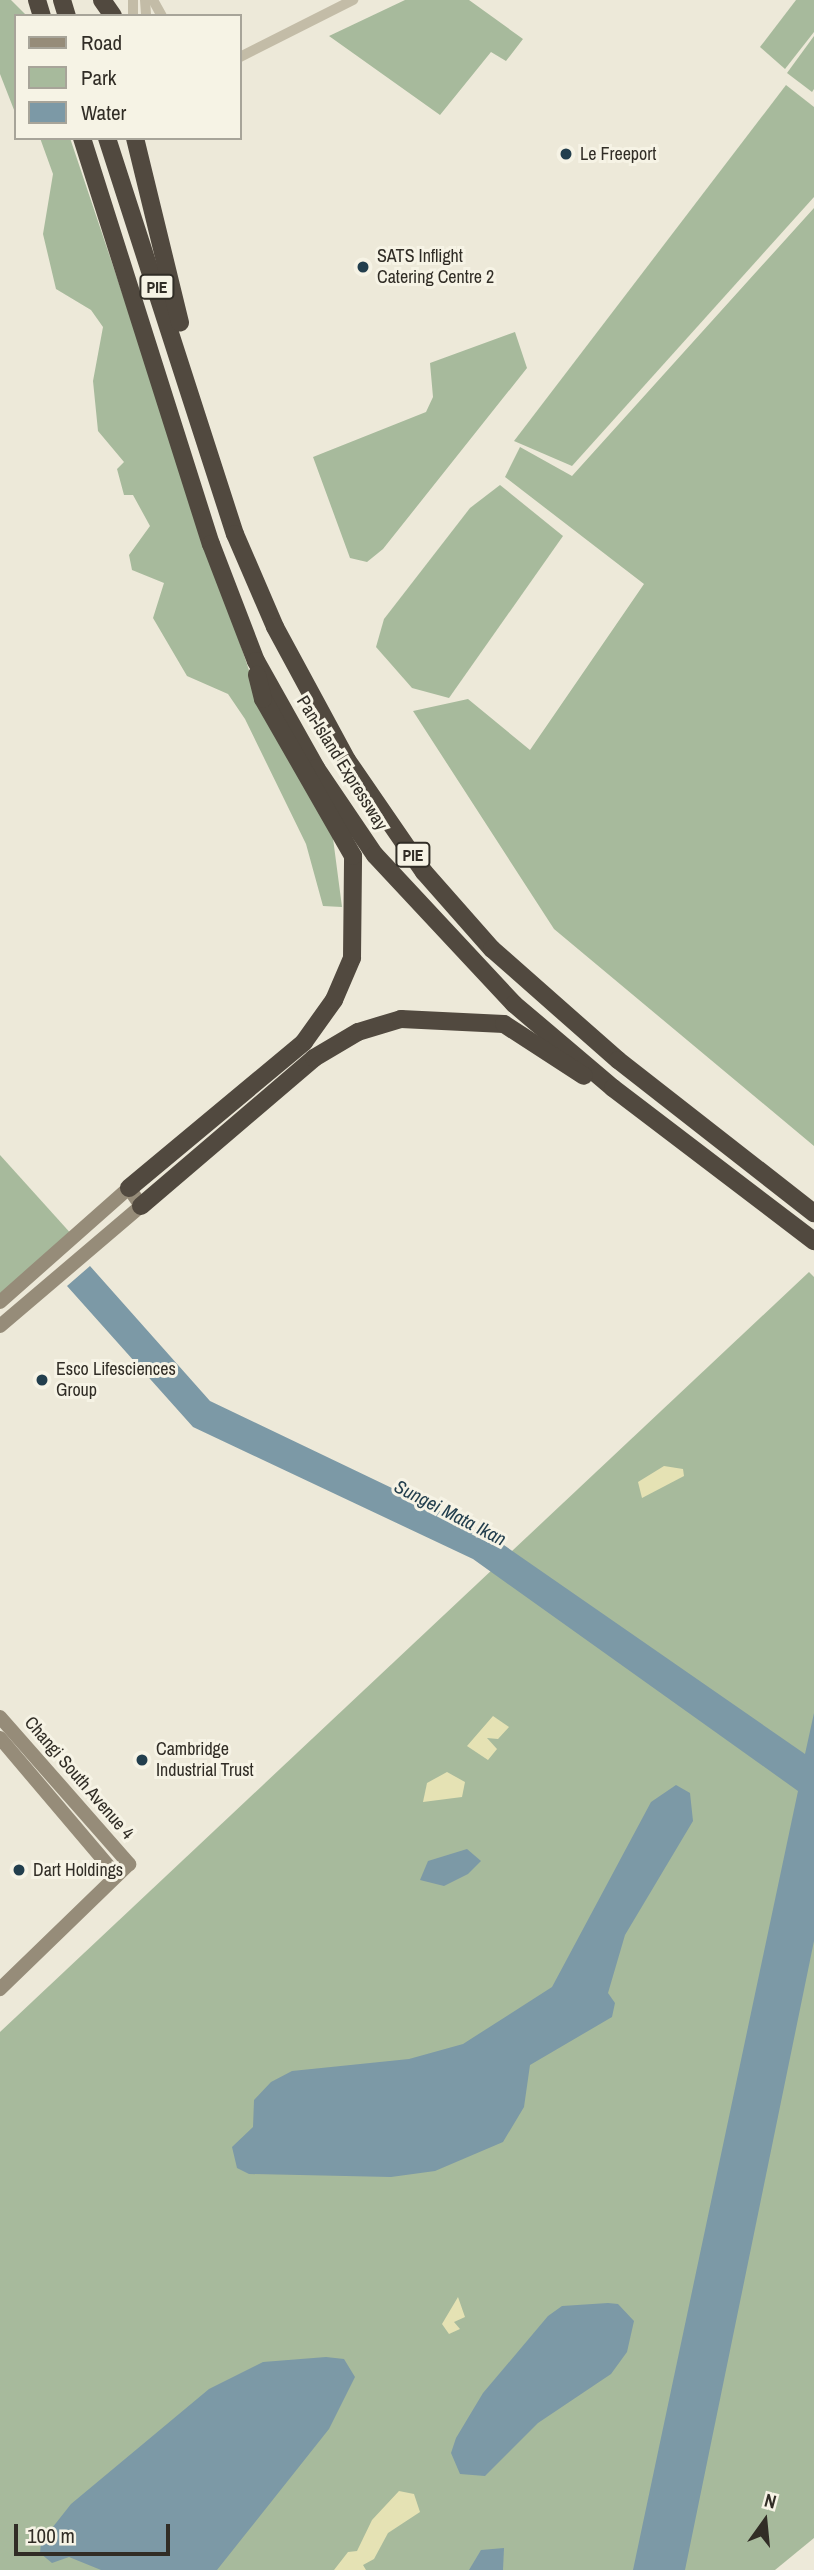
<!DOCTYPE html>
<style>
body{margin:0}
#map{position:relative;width:814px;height:2570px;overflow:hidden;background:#ede9d9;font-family:"Archivo Narrow",sans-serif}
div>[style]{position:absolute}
.green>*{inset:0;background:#a7ba9c}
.sand>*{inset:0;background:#e5e2b4}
.water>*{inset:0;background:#7c99a6}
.street>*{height:10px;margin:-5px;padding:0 5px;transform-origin:5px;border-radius:5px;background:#c3bca7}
.secondary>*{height:14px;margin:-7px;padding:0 7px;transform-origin:7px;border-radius:7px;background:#968c79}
.highway>*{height:18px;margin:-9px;padding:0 9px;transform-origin:9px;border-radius:9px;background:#51493f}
.dots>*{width:19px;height:19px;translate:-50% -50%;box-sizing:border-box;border:4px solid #f6f3e5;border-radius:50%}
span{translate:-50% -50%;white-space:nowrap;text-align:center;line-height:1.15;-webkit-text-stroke:6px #f6f3e5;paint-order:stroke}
.shield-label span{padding:2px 5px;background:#f6f3e5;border:2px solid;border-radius:5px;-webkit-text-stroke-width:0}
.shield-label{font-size:16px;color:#312d26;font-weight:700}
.poi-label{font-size:18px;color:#312d26}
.left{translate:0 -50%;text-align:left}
.street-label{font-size:18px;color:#312d26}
.water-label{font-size:19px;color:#223e4d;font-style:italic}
.legend{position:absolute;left:14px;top:14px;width:228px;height:126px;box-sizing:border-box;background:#f6f3e5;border:2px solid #a7a499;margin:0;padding:9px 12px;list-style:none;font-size:21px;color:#312d26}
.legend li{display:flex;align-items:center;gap:14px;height:35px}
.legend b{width:35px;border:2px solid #a7a499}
.north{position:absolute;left:730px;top:2486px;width:70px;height:70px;-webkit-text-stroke:5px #f6f3e5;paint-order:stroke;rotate:15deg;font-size:19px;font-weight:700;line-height:28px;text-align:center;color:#312d26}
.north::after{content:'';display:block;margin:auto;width:24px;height:32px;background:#312d26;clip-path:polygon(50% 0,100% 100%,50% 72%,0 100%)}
.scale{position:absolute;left:14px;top:2524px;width:156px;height:32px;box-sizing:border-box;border:4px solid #312d26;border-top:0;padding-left:9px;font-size:21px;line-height:24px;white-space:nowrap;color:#312d26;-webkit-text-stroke:5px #f6f3e5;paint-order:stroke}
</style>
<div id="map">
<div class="green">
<i style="clip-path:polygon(0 0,11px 0,27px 16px,16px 16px,16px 115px,0 74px)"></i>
<i style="clip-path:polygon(405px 0,469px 0,523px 39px,506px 61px,491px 52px,440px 115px,329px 36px)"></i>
<i style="clip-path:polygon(796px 0,814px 0,814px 32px,785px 69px,760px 47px)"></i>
<i style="clip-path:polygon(814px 36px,814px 89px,812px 92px,787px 73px)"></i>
<i style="clip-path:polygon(786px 85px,814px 107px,814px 197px,572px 466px,514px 441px)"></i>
<i style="clip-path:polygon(40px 138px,70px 138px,260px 703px,331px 823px,342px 907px,323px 906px,306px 844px,245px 719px,228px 694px,187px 676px,153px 618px,164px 583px,132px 570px,129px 555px,150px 526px,133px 495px,124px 495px,117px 469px,124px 462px,98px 431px,93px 381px,103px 327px,91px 310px,56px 289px,43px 234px,53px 174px)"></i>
<i style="clip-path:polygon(814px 208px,814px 1146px,554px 929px,413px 711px,468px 699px,530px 750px,644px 584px,505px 477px,520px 447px,572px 476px)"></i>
<i style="clip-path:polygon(515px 332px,527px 368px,383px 549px,367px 562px,350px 558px,313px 457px,426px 412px,433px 397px,430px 363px)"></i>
<i style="clip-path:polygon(500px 485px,563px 536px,449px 698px,412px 688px,376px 647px,384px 619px,470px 508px)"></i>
<i style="clip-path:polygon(0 1155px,74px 1237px,0 1302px)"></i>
<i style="clip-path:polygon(809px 1272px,814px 1277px,814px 2538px,775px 2570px,0 2570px,0 2032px)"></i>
</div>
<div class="sand">
<i style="clip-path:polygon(664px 1466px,683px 1469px,684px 1476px,642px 1498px,638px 1482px)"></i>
<i style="clip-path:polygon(493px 1716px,509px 1727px,498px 1739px,487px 1738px,497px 1749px,488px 1760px,467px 1746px)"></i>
<i style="clip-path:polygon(447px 1772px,465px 1782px,462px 1797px,423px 1802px,427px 1783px)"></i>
<i style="clip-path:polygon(458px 2297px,465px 2317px,454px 2322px,460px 2329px,449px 2334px,442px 2324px)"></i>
<i style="clip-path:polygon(399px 2491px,414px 2494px,420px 2512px,388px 2533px,374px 2559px,363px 2565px,366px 2570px,334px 2570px,348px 2552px,357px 2551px,372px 2520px)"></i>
</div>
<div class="water">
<i style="clip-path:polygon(90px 1266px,210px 1401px,488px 1534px,805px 1754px,814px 1713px,814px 1941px,685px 2570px,633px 2570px,798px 1791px,473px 1559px,193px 1427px,67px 1286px)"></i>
<i style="clip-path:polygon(676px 1785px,690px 1793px,693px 1821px,625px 1935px,608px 1993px,615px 2003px,612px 2017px,530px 2065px,524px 2107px,503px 2142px,435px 2171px,391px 2177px,249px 2174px,237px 2168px,232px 2147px,253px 2127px,254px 2100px,271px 2082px,292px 2071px,409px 2059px,463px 2044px,552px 1987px,651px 1802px)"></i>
<i style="clip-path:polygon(467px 1849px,481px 1861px,468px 1874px,444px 1886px,420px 1880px,428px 1861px)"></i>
<i style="clip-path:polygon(608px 2303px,618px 2304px,634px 2321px,627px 2352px,611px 2374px,538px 2423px,485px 2476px,460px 2474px,451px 2453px,456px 2438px,483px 2393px,548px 2316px,562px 2306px)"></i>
<i style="clip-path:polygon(326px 2357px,344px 2359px,355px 2377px,329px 2429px,217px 2570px,101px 2570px,69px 2557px,52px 2563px,40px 2553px,41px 2542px,71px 2504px,209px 2389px,263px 2362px)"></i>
<i style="clip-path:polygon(504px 2548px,503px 2570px,469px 2570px,481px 2550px)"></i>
</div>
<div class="street">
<i style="left:145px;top:0;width:16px;rotate:86deg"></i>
<i style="left:153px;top:0;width:18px;rotate:61deg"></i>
<i style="left:133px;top:16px;width:16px;rotate:-90deg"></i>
<i style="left:240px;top:57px;width:127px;rotate:-26.8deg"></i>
</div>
<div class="secondary">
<i style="left:0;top:1302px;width:172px;rotate:-41.5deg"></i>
<i style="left:129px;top:1188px;width:22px;rotate:56deg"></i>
<i style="left:141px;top:1206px;width:185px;rotate:139.6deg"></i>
<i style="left:0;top:1717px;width:196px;rotate:48.7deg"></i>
<i style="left:129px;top:1864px;width:180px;rotate:135.9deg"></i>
<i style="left:0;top:1738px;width:180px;rotate:49.7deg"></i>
</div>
<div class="highway">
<i style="left:37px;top:0;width:17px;rotate:73deg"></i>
<i style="left:62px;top:0;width:17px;rotate:73deg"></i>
<i style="left:102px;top:0;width:19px;rotate:55deg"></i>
<i style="left:82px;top:138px;width:426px;rotate:72.4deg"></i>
<i style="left:211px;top:544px;width:125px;rotate:69deg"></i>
<i style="left:256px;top:661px;width:123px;rotate:60.7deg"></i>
<i style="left:316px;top:768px;width:105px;rotate:55.9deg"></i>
<i style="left:375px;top:855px;width:204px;rotate:47deg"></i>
<i style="left:514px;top:1004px;width:130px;rotate:40.3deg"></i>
<i style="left:613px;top:1088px;width:253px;rotate:37.3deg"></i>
<i style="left:107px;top:138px;width:416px;rotate:72.1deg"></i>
<i style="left:235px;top:534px;width:101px;rotate:66.7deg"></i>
<i style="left:275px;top:627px;width:151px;rotate:61.6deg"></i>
<i style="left:347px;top:760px;width:136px;rotate:55.5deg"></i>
<i style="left:424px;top:872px;width:103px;rotate:48.6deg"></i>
<i style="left:492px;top:949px;width:168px;rotate:41.4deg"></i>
<i style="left:618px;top:1060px;width:249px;rotate:38deg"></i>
<i style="left:135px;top:138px;width:190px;rotate:76.3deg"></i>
<i style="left:129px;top:1188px;width:228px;rotate:-39.8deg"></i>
<i style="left:304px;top:1042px;width:52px;rotate:-54.5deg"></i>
<i style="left:334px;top:1000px;width:46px;rotate:-66.8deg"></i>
<i style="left:352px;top:958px;width:102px;rotate:-89.4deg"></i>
<i style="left:353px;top:856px;width:181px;rotate:-119.8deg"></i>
<i style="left:263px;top:699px;width:25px;rotate:-104deg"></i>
<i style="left:141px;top:1206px;width:228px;rotate:-40.5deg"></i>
<i style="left:314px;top:1058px;width:51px;rotate:-30.6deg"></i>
<i style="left:358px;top:1032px;width:45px;rotate:-16.8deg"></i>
<i style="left:401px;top:1019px;width:103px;rotate:2.8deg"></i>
<i style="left:504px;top:1024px;width:95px;rotate:33deg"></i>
</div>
<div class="dots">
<i style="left:566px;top:154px;background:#223e4d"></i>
<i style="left:363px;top:267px;background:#223e4d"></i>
<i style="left:42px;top:1380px;background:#223e4d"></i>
<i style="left:142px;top:1760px;background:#223e4d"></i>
<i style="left:19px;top:1870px;background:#223e4d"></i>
</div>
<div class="shield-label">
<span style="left:157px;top:287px">PIE</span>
<span style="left:413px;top:855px">PIE</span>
</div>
<div class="poi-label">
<span class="left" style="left:580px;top:154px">Le Freeport</span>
<span class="left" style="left:377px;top:267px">SATS Inflight<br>Catering Centre 2</span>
<span class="left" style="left:56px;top:1380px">Esco Lifesciences<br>Group</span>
<span class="left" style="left:156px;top:1760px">Cambridge<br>Industrial Trust</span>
<span class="left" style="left:33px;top:1870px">Dart Holdings</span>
</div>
<div class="street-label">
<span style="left:342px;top:763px;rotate:58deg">Pan-Island Expressway</span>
<span style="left:79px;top:1778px;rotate:49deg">Changi South Avenue 4</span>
</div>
<div class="water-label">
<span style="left:450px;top:1513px;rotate:27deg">Sungei Mata Ikan</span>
</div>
<ul class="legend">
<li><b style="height:9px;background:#968c79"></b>Road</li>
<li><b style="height:19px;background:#a7ba9c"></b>Park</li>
<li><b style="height:19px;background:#7c99a6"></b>Water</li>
</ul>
<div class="north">N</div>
<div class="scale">100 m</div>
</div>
